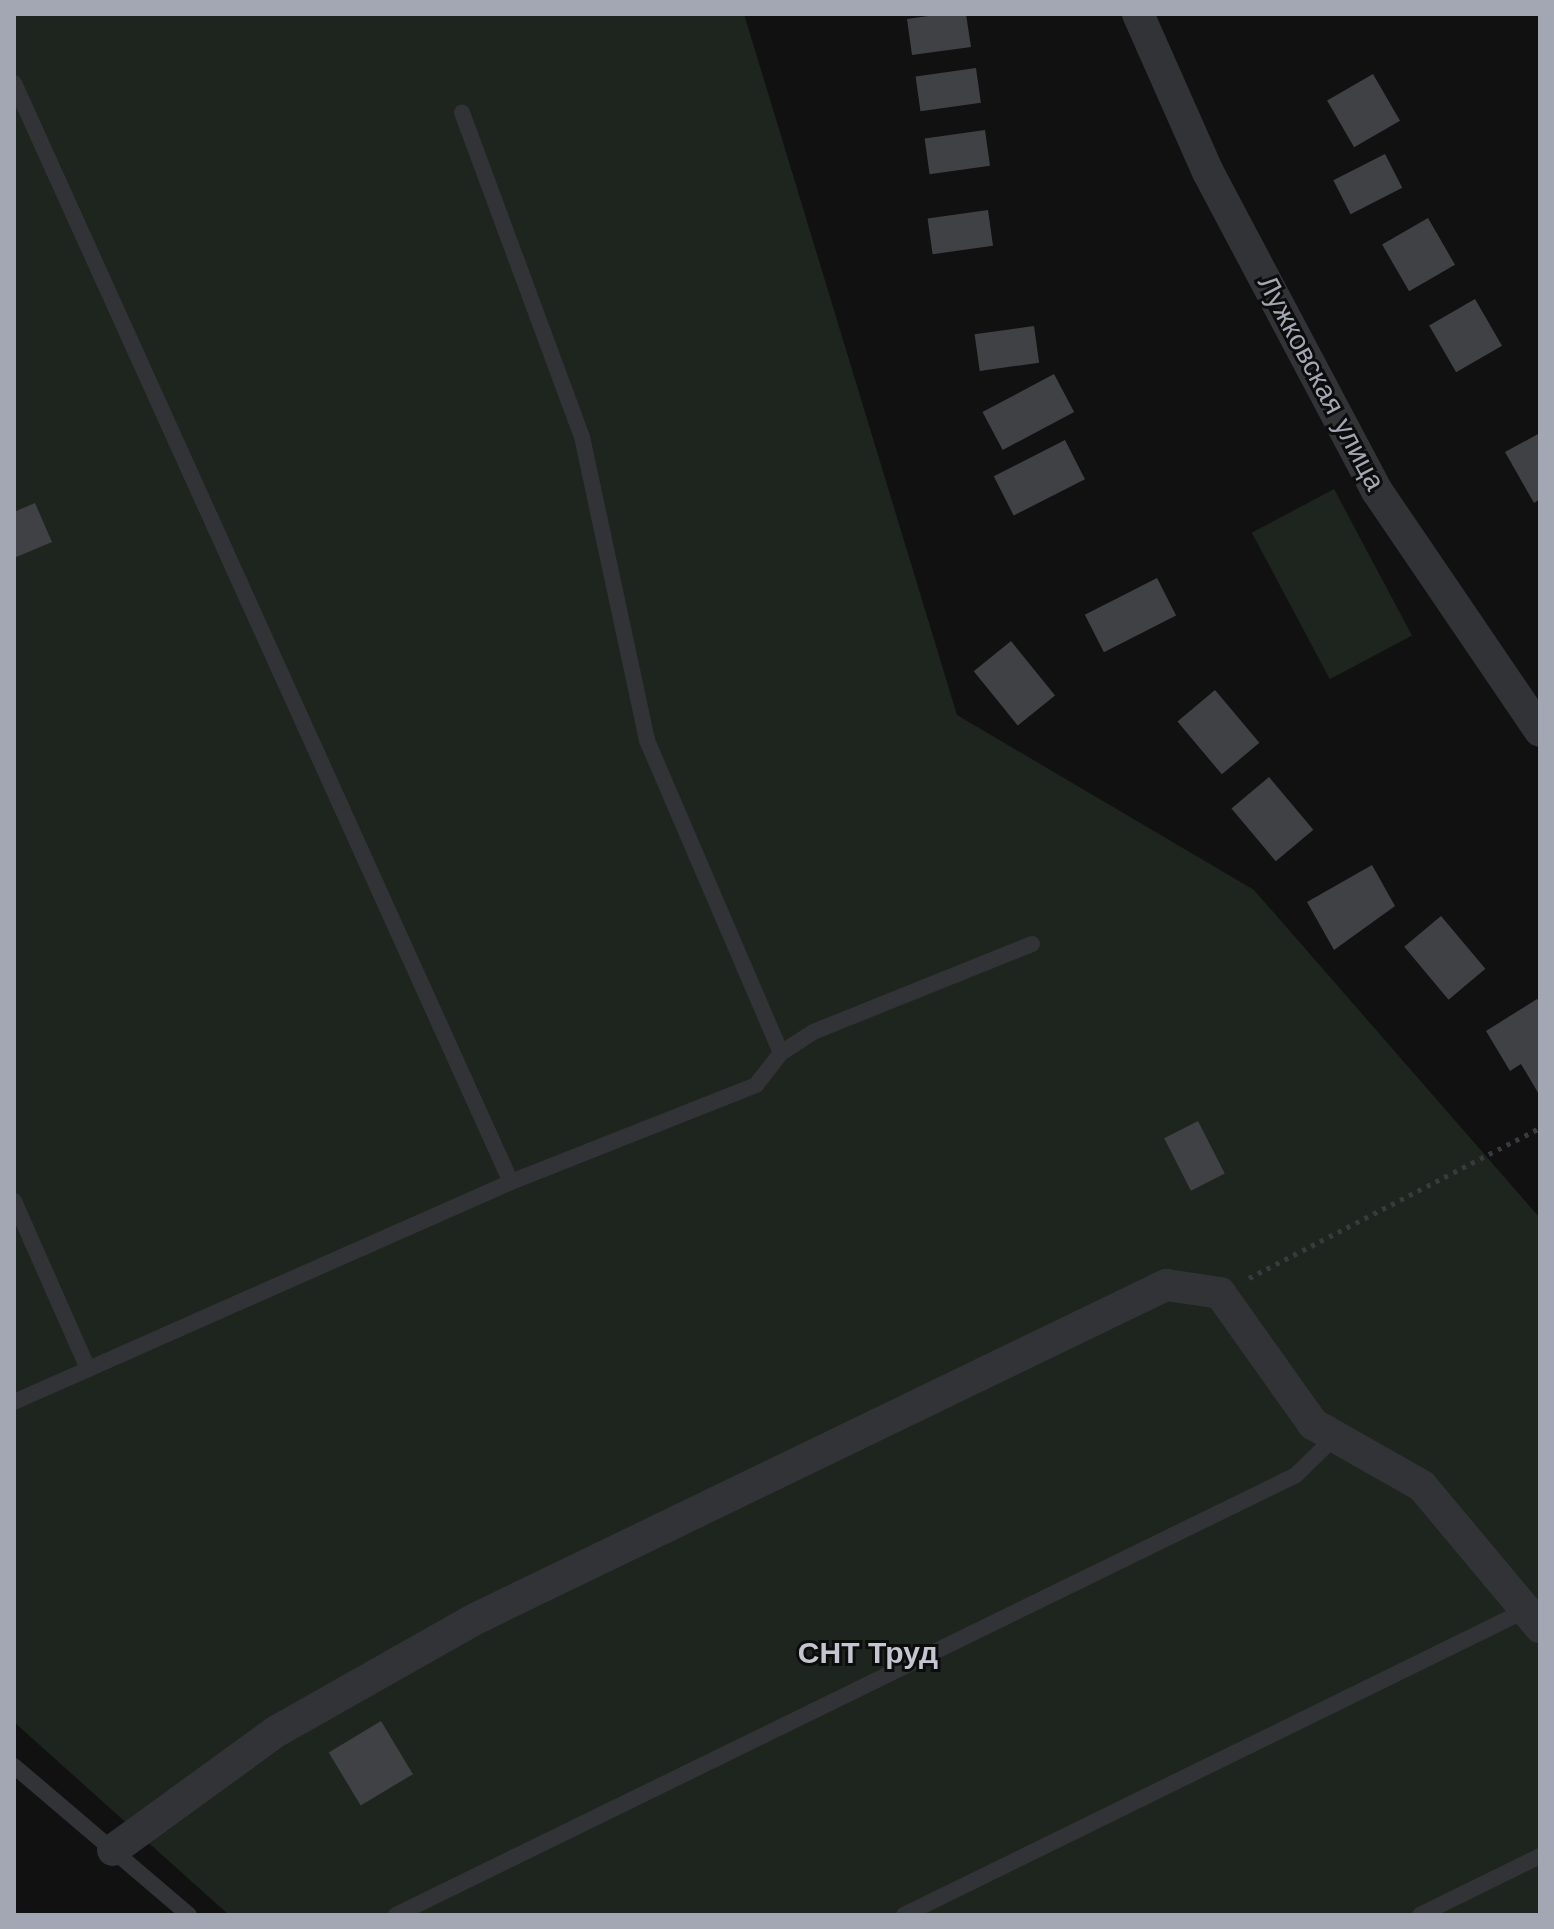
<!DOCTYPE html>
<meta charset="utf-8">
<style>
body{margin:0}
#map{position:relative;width:1554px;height:1929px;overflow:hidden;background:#111112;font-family:"Work Sans",sans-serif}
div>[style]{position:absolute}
.green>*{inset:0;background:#1d251e;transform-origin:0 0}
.building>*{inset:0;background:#3f4145;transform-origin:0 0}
.path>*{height:5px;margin-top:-2.5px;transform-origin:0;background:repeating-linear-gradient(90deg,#383a3e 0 4px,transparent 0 10px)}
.lane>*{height:16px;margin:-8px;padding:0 8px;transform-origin:8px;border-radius:8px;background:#323337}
.street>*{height:32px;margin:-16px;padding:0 16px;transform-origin:16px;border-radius:16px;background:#323337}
span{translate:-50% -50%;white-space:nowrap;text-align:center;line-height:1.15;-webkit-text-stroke:6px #0c0c0d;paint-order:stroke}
.street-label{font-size:28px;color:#a2a7b3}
.neighbourhood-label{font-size:30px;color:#c3c6cf;font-weight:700}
.frame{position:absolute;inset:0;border:16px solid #a2a7b3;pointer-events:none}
</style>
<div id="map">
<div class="green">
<i style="clip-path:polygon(14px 14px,744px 14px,957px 715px,1254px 890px,1540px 1218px,1540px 1915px,229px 1915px,14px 1722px)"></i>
<i style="left:1334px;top:489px;width:166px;height:93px;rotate:62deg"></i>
</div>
<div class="building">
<i style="clip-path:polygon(943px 14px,966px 14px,971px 47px,912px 55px,907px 19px)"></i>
<i style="left:976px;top:68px;width:35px;height:61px;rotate:82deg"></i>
<i style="left:1373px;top:74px;width:54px;height:53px;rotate:60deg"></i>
<i style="left:985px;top:130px;width:36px;height:61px;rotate:82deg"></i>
<i style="left:1385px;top:154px;width:38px;height:58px;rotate:63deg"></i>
<i style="left:988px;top:210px;width:36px;height:61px;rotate:82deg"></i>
<i style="left:1428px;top:218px;width:54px;height:53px;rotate:60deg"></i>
<i style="left:1475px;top:299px;width:54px;height:53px;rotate:60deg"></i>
<i style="left:1034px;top:326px;width:37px;height:60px;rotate:82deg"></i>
<i style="left:1054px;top:374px;width:43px;height:81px;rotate:62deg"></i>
<i style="clip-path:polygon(1540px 433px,1540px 499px,1534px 503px,1505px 452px)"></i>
<i style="left:1065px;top:440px;width:44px;height:80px;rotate:63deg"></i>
<i style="clip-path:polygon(35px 503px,52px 542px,14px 558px,14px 512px)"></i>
<i style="left:1157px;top:578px;width:42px;height:81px;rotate:63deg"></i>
<i style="left:1011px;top:641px;width:70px;height:48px;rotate:51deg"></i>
<i style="left:1215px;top:690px;width:69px;height:49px;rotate:50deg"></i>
<i style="left:1269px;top:777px;width:69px;height:49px;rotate:50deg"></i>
<i style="clip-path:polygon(1372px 865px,1395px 906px,1334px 950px,1307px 902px)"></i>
<i style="left:1441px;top:916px;width:69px;height:48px;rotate:50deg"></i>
<i style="clip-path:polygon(1537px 999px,1540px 1004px,1540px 1096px,1521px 1064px,1510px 1071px,1486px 1031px)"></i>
<i style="left:1198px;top:1121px;width:59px;height:38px;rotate:63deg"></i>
<i style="left:381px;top:1721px;width:62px;height:61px;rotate:59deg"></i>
</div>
<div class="path">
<i style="left:1249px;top:1278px;width:327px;rotate:-27.3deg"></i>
</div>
<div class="lane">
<i style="left:14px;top:83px;width:1206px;rotate:65.67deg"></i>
<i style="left:781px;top:1053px;width:38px;rotate:-33deg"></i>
<i style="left:813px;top:1032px;width:236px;rotate:-21.9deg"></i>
<i style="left:14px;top:1201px;width:184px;rotate:66.2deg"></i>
<i style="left:14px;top:1402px;width:544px;rotate:-23.88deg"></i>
<i style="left:511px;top:1182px;width:264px;rotate:-21.6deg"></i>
<i style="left:756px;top:1085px;width:41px;rotate:-52deg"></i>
<i style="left:781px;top:1053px;width:340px;rotate:-113.2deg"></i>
<i style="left:647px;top:740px;width:310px;rotate:-102.1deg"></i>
<i style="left:582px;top:437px;width:346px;rotate:-110.3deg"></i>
<i style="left:14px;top:1766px;width:230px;rotate:40.4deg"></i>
<i style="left:396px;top:1915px;width:1002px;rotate:-26.05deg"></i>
<i style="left:1296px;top:1475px;width:54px;rotate:-44.3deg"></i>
<i style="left:904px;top:1915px;width:693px;rotate:-26.12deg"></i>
<i style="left:1420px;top:1915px;width:134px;rotate:-26.2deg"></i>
</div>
<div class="street">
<i style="left:1138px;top:14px;width:173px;rotate:66.1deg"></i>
<i style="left:1208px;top:172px;width:361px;rotate:62.1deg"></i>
<i style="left:1377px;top:491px;width:290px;rotate:55.8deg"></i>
<i style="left:113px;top:1850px;width:203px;rotate:-36deg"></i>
<i style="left:277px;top:1731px;width:225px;rotate:-29.5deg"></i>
<i style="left:473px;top:1620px;width:770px;rotate:-25.8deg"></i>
<i style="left:1166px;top:1285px;width:55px;rotate:8.4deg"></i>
<i style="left:1220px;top:1293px;width:161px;rotate:54.6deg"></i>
<i style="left:1313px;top:1424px;width:125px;rotate:29.6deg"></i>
<i style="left:1422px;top:1486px;width:184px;rotate:50.1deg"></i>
</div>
<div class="street-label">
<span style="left:1321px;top:383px;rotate:62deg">Лужковская улица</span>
</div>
<div class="neighbourhood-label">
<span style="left:868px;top:1653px">СНТ Труд</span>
</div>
<div class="frame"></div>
</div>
